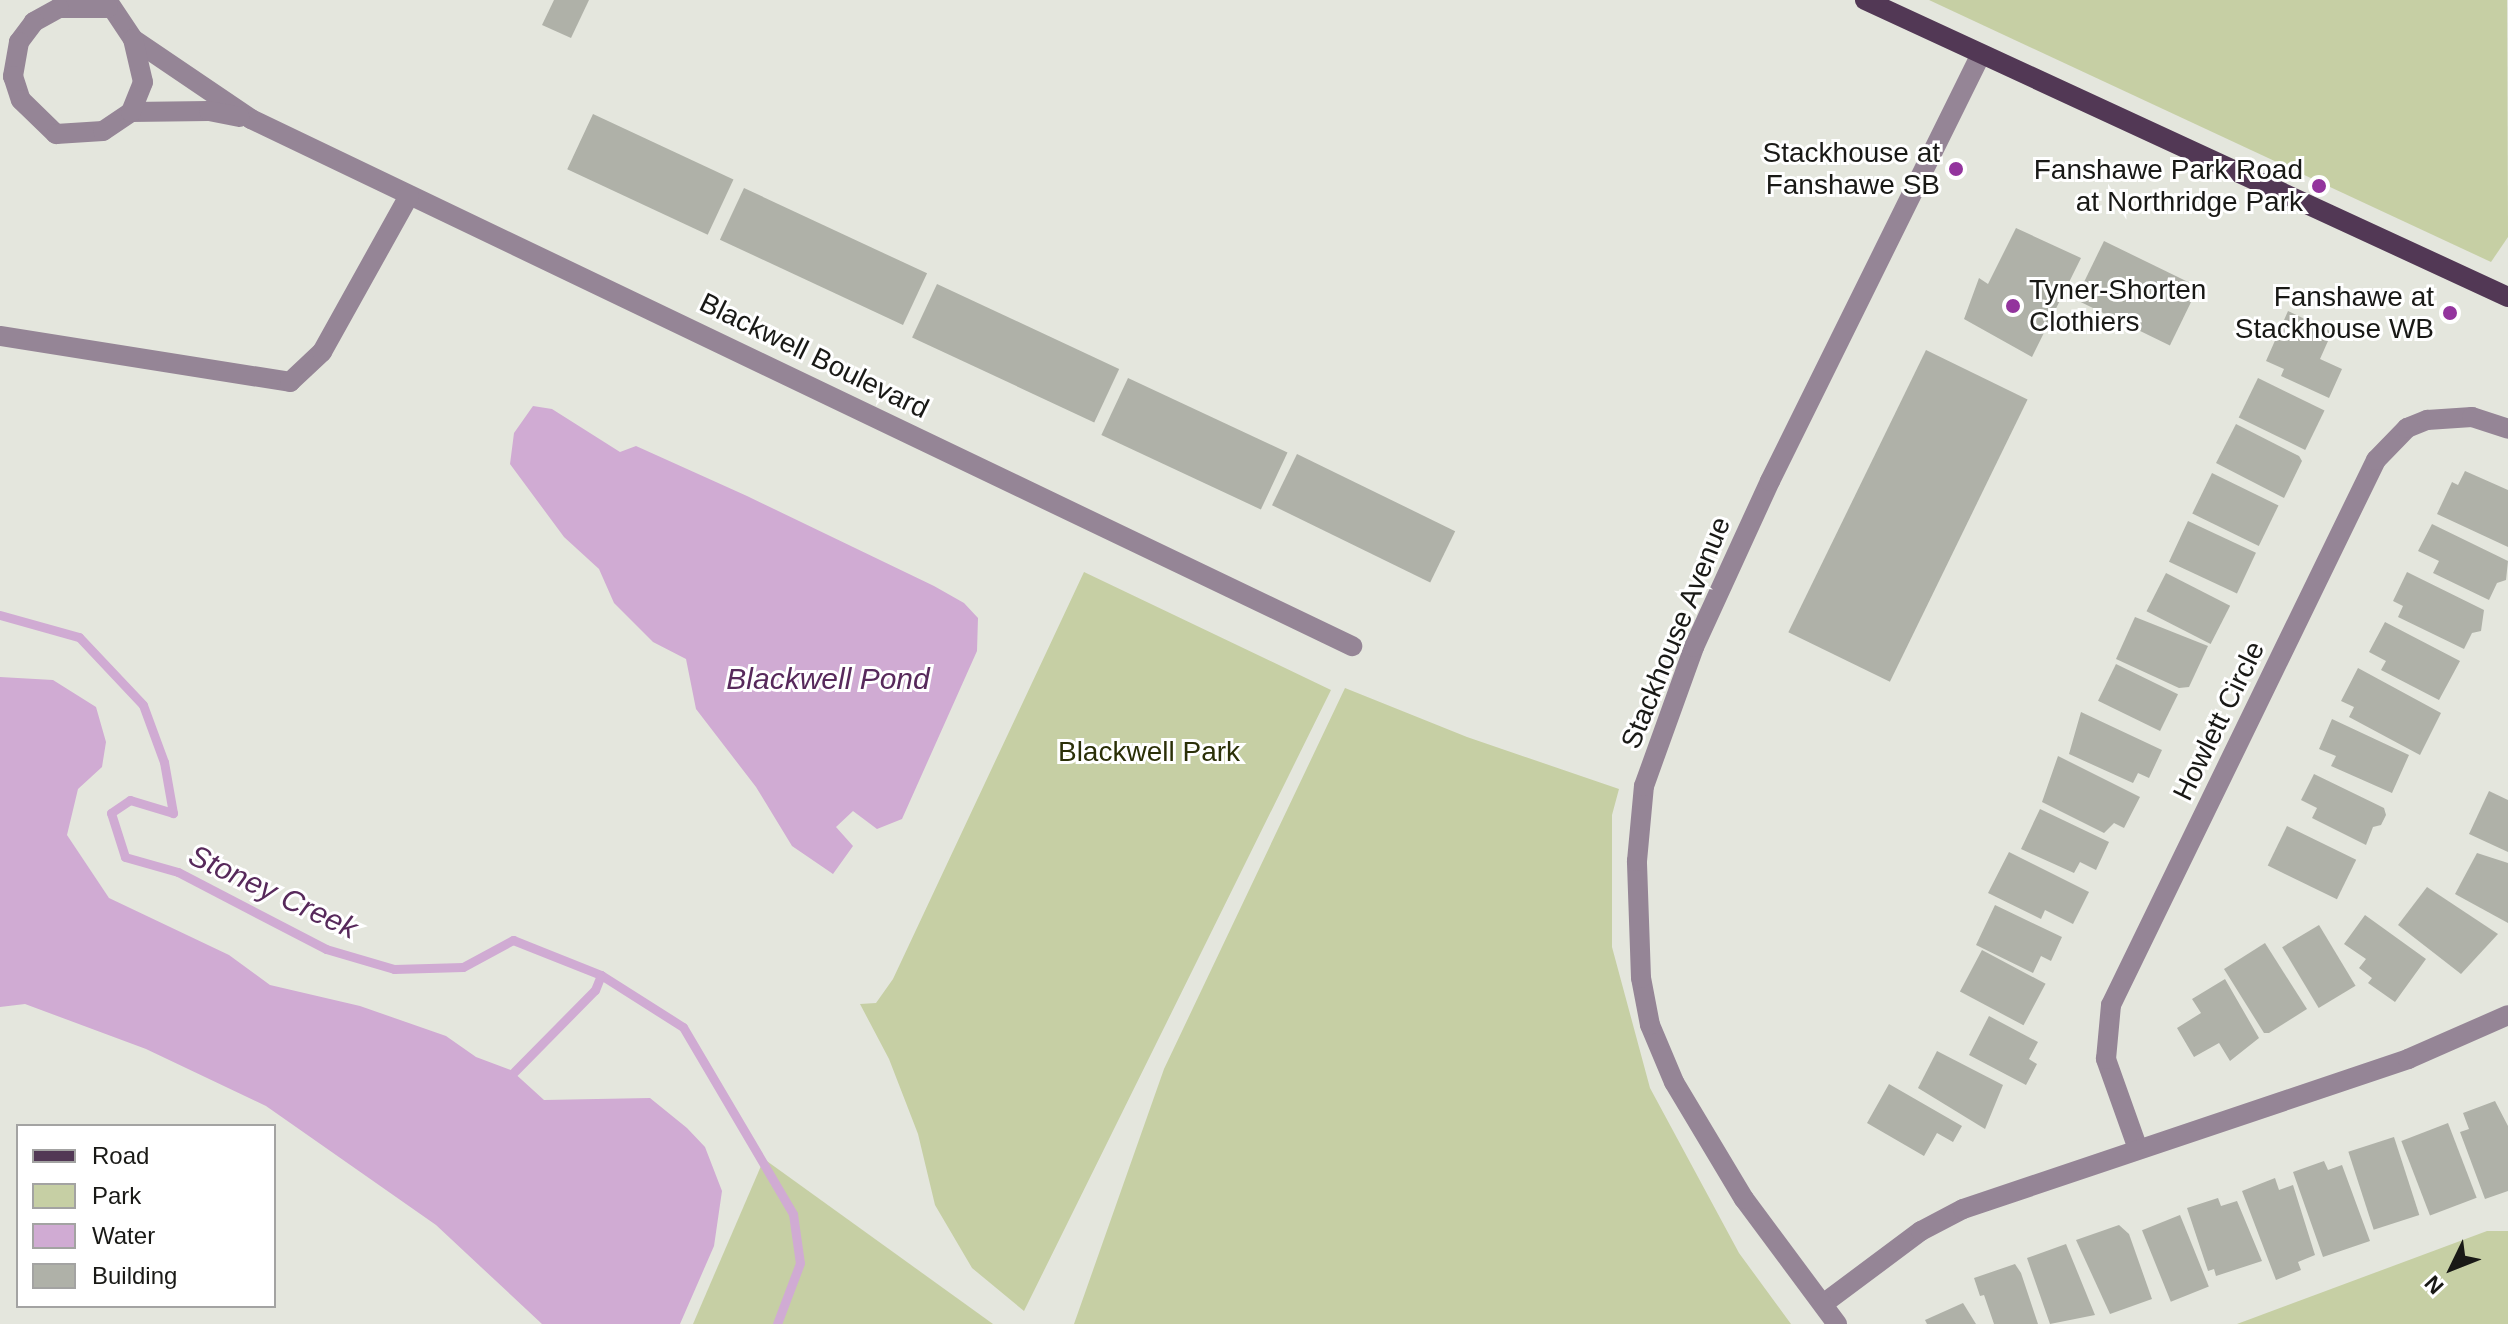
<!DOCTYPE html>
<style>
body{margin:0}
#map{position:relative;width:2508px;height:1324px;overflow:hidden;background:#e4e6dd;font-family:Helvetica,sans-serif}
div>[style]{position:absolute}
.green>*{inset:0;background:#c6cfa4}
.water>*{inset:0;background:#d0abd3}
.stream>*{height:9px;margin:-4.5px;padding:0 4.5px;transform-origin:4.5px;border-radius:4.5px;background:#d0abd3}
.building>*{inset:0;background:#afb1a8;transform-origin:0 0}
.minor>*{height:20px;margin:-10px;padding:0 10px;transform-origin:10px;border-radius:10px;background:#958596}
.major>*{height:20px;margin:-10px;padding:0 10px;transform-origin:10px;border-radius:10px;background:#523855}
.dots>*{width:22px;height:22px;translate:-50% -50%;box-sizing:border-box;border:4px solid #fff;border-radius:50%}
span{translate:-50% -50%;white-space:nowrap;text-align:center;line-height:1.15;-webkit-text-stroke:6px #fff;paint-order:stroke}
.poi-label{font-size:28px;color:#191916}
.right{translate:-100% -50%;text-align:right}
.left{translate:0 -50%;text-align:left}
.street-label{font-size:28px;color:#191916}
.park-label{font-size:28px;color:#2a2f07}
.water-label{font-size:30px;color:#57295b;font-style:italic}
.legend{position:absolute;left:16px;top:1124px;width:260px;height:184px;box-sizing:border-box;background:#fff;border:2px solid #a3a3a2;margin:0;padding:10px 14px;list-style:none;font-size:24px;color:#191916}
.legend li{display:flex;align-items:center;gap:16px;height:40px}
.legend b{width:40px;border:2px solid #a3a3a2}
.north{position:absolute;left:2412px;top:1228px;width:80px;height:80px;-webkit-text-stroke:6px #fff;paint-order:stroke;rotate:227deg;font-size:22px;font-weight:700;line-height:32px;text-align:center;color:#191916}
.north::after{content:'';display:block;margin:auto;width:28px;height:36px;background:#191916;clip-path:polygon(50% 0,100% 100%,50% 72%,0 100%)}
</style>
<div id="map">
<div class="green">
<i style="clip-path:polygon(1929px 0,2507px 0,2508px 237px,2491px 262px)"></i>
<i style="clip-path:polygon(1084px 572px,1331px 690px,1024px 1311px,972px 1268px,935px 1205px,918px 1134px,889px 1059px,860px 1004px,876px 1003px,893px 979px)"></i>
<i style="clip-path:polygon(1345px 688px,1467px 737px,1619px 789px,1612px 815px,1612px 947px,1650px 1088px,1739px 1253px,1791px 1324px,1074px 1324px,1164px 1069px)"></i>
<i style="clip-path:polygon(764px 1159px,993px 1324px,693px 1324px)"></i>
<i style="clip-path:polygon(2487px 1231px,2508px 1231px,2508px 1324px,2237px 1324px)"></i>
</div>
<div class="water">
<i style="clip-path:polygon(533px 406px,552px 409px,620px 452px,636px 446px,747px 496px,934px 586px,964px 603px,978px 618px,977px 651px,902px 819px,877px 829px,853px 811px,836px 827px,853px 846px,833px 874px,792px 846px,756px 787px,696px 709px,686px 659px,653px 642px,614px 603px,599px 569px,564px 537px,510px 464px,514px 433px)"></i>
<i style="clip-path:polygon(0 677px,53px 680px,96px 707px,106px 742px,102px 767px,78px 789px,67px 835px,109px 898px,229px 955px,270px 985px,360px 1006px,446px 1036px,476px 1057px,511px 1070px,544px 1100px,650px 1098px,687px 1128px,705px 1147px,722px 1191px,714px 1246px,680px 1324px,542px 1324px,436px 1225px,266px 1106px,146px 1049px,25px 1004px,0 1007px)"></i>
</div>
<div class="stream">
<i style="left:0;top:615px;width:82px;rotate:15.6deg"></i>
<i style="left:79px;top:637px;width:93px;rotate:46.7deg"></i>
<i style="left:143px;top:705px;width:61px;rotate:69.8deg"></i>
<i style="left:164px;top:762px;width:52px;rotate:80deg"></i>
<i style="left:173px;top:813px;width:45px;rotate:-163.2deg"></i>
<i style="left:130px;top:800px;width:23px;rotate:146deg"></i>
<i style="left:111px;top:813px;width:46px;rotate:72.3deg"></i>
<i style="left:125px;top:857px;width:55px;rotate:15.8deg"></i>
<i style="left:178px;top:872px;width:167px;rotate:27.5deg"></i>
<i style="left:326px;top:949px;width:71px;rotate:16.4deg"></i>
<i style="left:394px;top:969px;width:69px;rotate:-1.7deg"></i>
<i style="left:463px;top:967px;width:57px;rotate:-28.4deg"></i>
<i style="left:513px;top:940px;width:95px;rotate:21.7deg"></i>
<i style="left:601px;top:975px;width:97px;rotate:32.4deg"></i>
<i style="left:683px;top:1027px;width:217px;rotate:59.5deg"></i>
<i style="left:793px;top:1214px;width:49px;rotate:81.9deg"></i>
<i style="left:800px;top:1263px;width:65px;rotate:110.7deg"></i>
<i style="left:514px;top:1072px;width:115px;rotate:-45.4deg"></i>
<i style="left:595px;top:990px;width:16px;rotate:-68deg"></i>
</div>
<div class="building">
<i style="clip-path:polygon(554px 0,589px 0,571px 38px,542px 25px)"></i>
<i style="left:593px;top:114px;width:155px;height:61px;rotate:25deg"></i>
<i style="left:744px;top:188px;width:202px;height:57px;rotate:25deg"></i>
<i style="clip-path:polygon(2016px 228px,2081px 258px,2032px 357px,1964px 319px,1979px 278px,1988px 284px)"></i>
<i style="left:2104px;top:241px;width:105px;height:65px;rotate:26deg"></i>
<i style="left:937px;top:284px;width:201px;height:59px;rotate:25deg"></i>
<i style="clip-path:polygon(2288px 311px,2332px 332px,2320px 359px,2342px 369px,2329px 398px,2281px 376px,2284px 369px,2266px 361px)"></i>
<i style="left:1926px;top:350px;width:113px;height:314px;rotate:26deg"></i>
<i style="left:1128px;top:378px;width:176px;height:63px;rotate:25deg"></i>
<i style="left:2258px;top:378px;width:74px;height:44px;rotate:26deg"></i>
<i style="clip-path:polygon(2236px 424px,2299px 456px,2302px 461px,2284px 498px,2216px 463px)"></i>
<i style="left:1297px;top:454px;width:176px;height:57px;rotate:26deg"></i>
<i style="clip-path:polygon(2465px 471px,2508px 490px,2508px 547px,2437px 514px,2452px 482px,2458px 485px)"></i>
<i style="left:2212px;top:473px;width:74px;height:45px;rotate:26deg"></i>
<i style="left:2188px;top:521px;width:75px;height:45px;rotate:25deg"></i>
<i style="clip-path:polygon(2432px 524px,2508px 561px,2506px 580px,2497px 583px,2489px 600px,2433px 573px,2439px 561px,2418px 551px)"></i>
<i style="clip-path:polygon(2407px 572px,2484px 610px,2481px 631px,2472px 633px,2464px 649px,2398px 617px,2403px 606px,2393px 601px)"></i>
<i style="left:2166px;top:573px;width:72px;height:43px;rotate:27deg"></i>
<i style="clip-path:polygon(2135px 617px,2208px 646px,2189px 687px,2179px 688px,2116px 659px)"></i>
<i style="clip-path:polygon(2385px 622px,2460px 661px,2439px 700px,2381px 670px,2386px 661px,2369px 652px)"></i>
<i style="left:2116px;top:664px;width:69px;height:41px;rotate:26deg"></i>
<i style="clip-path:polygon(2358px 668px,2441px 713px,2420px 755px,2349px 717px,2354px 707px,2341px 701px)"></i>
<i style="clip-path:polygon(2081px 712px,2162px 750px,2149px 778px,2138px 773px,2133px 783px,2069px 754px)"></i>
<i style="clip-path:polygon(2332px 719px,2409px 755px,2392px 793px,2331px 766px,2336px 756px,2319px 749px)"></i>
<i style="clip-path:polygon(2058px 756px,2140px 797px,2124px 828px,2114px 823px,2104px 833px,2042px 802px)"></i>
<i style="clip-path:polygon(2314px 774px,2384px 808px,2386px 815px,2381px 825px,2373px 827px,2366px 845px,2312px 818px,2317px 808px,2301px 800px)"></i>
<i style="clip-path:polygon(2489px 791px,2508px 800px,2508px 852px,2469px 834px)"></i>
<i style="clip-path:polygon(2040px 809px,2109px 842px,2096px 870px,2080px 862px,2074px 873px,2021px 849px)"></i>
<i style="left:2287px;top:826px;width:77px;height:44px;rotate:26deg"></i>
<i style="clip-path:polygon(2009px 852px,2089px 892px,2073px 924px,2045px 910px,2041px 919px,1988px 893px)"></i>
<i style="clip-path:polygon(2477px 853px,2508px 863px,2508px 923px,2455px 894px)"></i>
<i style="clip-path:polygon(2427px 887px,2498px 934px,2461px 974px,2398px 925px)"></i>
<i style="clip-path:polygon(1995px 905px,2062px 937px,2051px 961px,2041px 956px,2033px 973px,1976px 945px)"></i>
<i style="clip-path:polygon(2365px 915px,2426px 959px,2395px 1002px,2368px 983px,2372px 978px,2359px 968px,2366px 959px,2344px 944px)"></i>
<i style="left:2319px;top:925px;width:71px;height:43px;rotate:59deg"></i>
<i style="clip-path:polygon(2265px 943px,2307px 1009px,2269px 1033px,2264px 1033px,2224px 969px)"></i>
<i style="left:1982px;top:950px;width:72px;height:47px;rotate:28deg"></i>
<i style="clip-path:polygon(2225px 979px,2259px 1038px,2230px 1061px,2219px 1043px,2194px 1057px,2177px 1028px,2201px 1013px,2192px 999px)"></i>
<i style="clip-path:polygon(1989px 1016px,2038px 1042px,2029px 1059px,2037px 1064px,2026px 1085px,1969px 1055px)"></i>
<i style="clip-path:polygon(1937px 1051px,2003px 1085px,1985px 1129px,1918px 1088px)"></i>
<i style="clip-path:polygon(1889px 1084px,1962px 1126px,1953px 1142px,1937px 1133px,1924px 1156px,1867px 1123px)"></i>
<i style="clip-path:polygon(2495px 1101px,2508px 1126px,2508px 1191px,2485px 1199px,2460px 1132px,2469px 1129px,2463px 1113px)"></i>
<i style="left:2448px;top:1123px;width:80px;height:50px;rotate:69deg"></i>
<i style="left:2394px;top:1137px;width:82px;height:48px;rotate:72deg"></i>
<i style="clip-path:polygon(2324px 1161px,2328px 1170px,2342px 1165px,2370px 1241px,2323px 1257px,2293px 1172px)"></i>
<i style="clip-path:polygon(2275px 1178px,2279px 1190px,2293px 1185px,2315px 1255px,2298px 1262px,2301px 1270px,2276px 1280px,2242px 1191px)"></i>
<i style="clip-path:polygon(2218px 1198px,2221px 1206px,2237px 1201px,2262px 1261px,2216px 1276px,2214px 1269px,2208px 1271px,2187px 1208px)"></i>
<i style="left:2180px;top:1215px;width:77px;height:41px;rotate:68deg"></i>
<i style="clip-path:polygon(2119px 1225px,2129px 1234px,2152px 1299px,2110px 1314px,2076px 1240px)"></i>
<i style="clip-path:polygon(2066px 1244px,2095px 1315px,2050px 1324px,2027px 1258px)"></i>
<i style="clip-path:polygon(2015px 1264px,2021px 1273px,2038px 1324px,1994px 1324px,1984px 1295px,1980px 1296px,1974px 1278px)"></i>
<i style="clip-path:polygon(1963px 1303px,1976px 1324px,1927px 1324px,1925px 1320px)"></i>
</div>
<div class="minor">
<i style="left:107px;top:0;width:47px;rotate:56.3deg"></i>
<i style="left:133px;top:39px;width:143px;rotate:34.1deg"></i>
<i style="left:251px;top:119px;width:1221px;rotate:25.58deg"></i>
<i style="left:108px;top:8px;width:49px;rotate:180deg"></i>
<i style="left:59px;top:8px;width:29px;rotate:151deg"></i>
<i style="left:34px;top:22px;width:25px;rotate:127deg"></i>
<i style="left:19px;top:42px;width:35px;rotate:100deg"></i>
<i style="left:13px;top:76px;width:25px;rotate:72deg"></i>
<i style="left:21px;top:100px;width:49px;rotate:44.2deg"></i>
<i style="left:56px;top:134px;width:47px;rotate:-3.7deg"></i>
<i style="left:103px;top:131px;width:34px;rotate:-34deg"></i>
<i style="left:131px;top:112px;width:78px;rotate:-0.7deg"></i>
<i style="left:209px;top:111px;width:31px;rotate:11deg"></i>
<i style="left:131px;top:112px;width:32px;rotate:-68deg"></i>
<i style="left:143px;top:82px;width:44px;rotate:-103.1deg"></i>
<i style="left:0;top:336px;width:294px;rotate:9deg"></i>
<i style="left:290px;top:382px;width:44px;rotate:-43.2deg"></i>
<i style="left:322px;top:352px;width:179px;rotate:-60.9deg"></i>
<i style="left:2138px;top:1149px;width:96px;rotate:-109.6deg"></i>
<i style="left:2106px;top:1059px;width:54px;rotate:-84.7deg"></i>
<i style="left:2111px;top:1005px;width:606px;rotate:-64.07deg"></i>
<i style="left:2376px;top:460px;width:45px;rotate:-45.9deg"></i>
<i style="left:2407px;top:428px;width:22px;rotate:-22deg"></i>
<i style="left:2427px;top:420px;width:45px;rotate:-3.8deg"></i>
<i style="left:2472px;top:417px;width:38px;rotate:18deg"></i>
<i style="left:1823px;top:1304px;width:122px;rotate:-36.7deg"></i>
<i style="left:1921px;top:1231px;width:47px;rotate:-27.6deg"></i>
<i style="left:1963px;top:1209px;width:470px;rotate:-18.6deg"></i>
<i style="left:2408px;top:1059px;width:109px;rotate:-23.7deg"></i>
<i style="left:1837px;top:1324px;width:156px;rotate:-126.6deg"></i>
<i style="left:1744px;top:1199px;width:136px;rotate:-120.9deg"></i>
<i style="left:1674px;top:1082px;width:62px;rotate:-112.8deg"></i>
<i style="left:1650px;top:1025px;width:48px;rotate:-100.8deg"></i>
<i style="left:1641px;top:978px;width:117px;rotate:-92deg"></i>
<i style="left:1637px;top:861px;width:75px;rotate:-84.7deg"></i>
<i style="left:1644px;top:786px;width:148px;rotate:-70.2deg"></i>
<i style="left:1694px;top:647px;width:183px;rotate:-65.4deg"></i>
<i style="left:1770px;top:481px;width:476px;rotate:-63.7deg"></i>
</div>
<div class="major">
<i style="left:1865px;top:0;width:708px;rotate:24.79deg"></i>
</div>
<div class="dots">
<i style="left:1956px;top:169px;background:#93349d"></i>
<i style="left:2319px;top:186px;background:#93349d"></i>
<i style="left:2013px;top:306px;background:#93349d"></i>
<i style="left:2450px;top:313px;background:#93349d"></i>
</div>
<div class="poi-label">
<span class="right" style="left:1940px;top:169px">Stackhouse at<br>Fanshawe SB</span>
<span class="right" style="left:2303px;top:186px">Fanshawe Park Road<br>at Northridge Park</span>
<span class="left" style="left:2029px;top:306px">Tyner-Shorten<br>Clothiers</span>
<span class="right" style="left:2434px;top:313px">Fanshawe at<br>Stackhouse WB</span>
</div>
<div class="street-label">
<span style="left:814px;top:356px;rotate:26deg">Blackwell Boulevard</span>
<span style="left:1676px;top:633px;rotate:-68deg">Stackhouse Avenue</span>
<span style="left:2219px;top:721px;rotate:-64deg">Howlett Circle</span>
</div>
<div class="park-label">
<span style="left:1149px;top:752px">Blackwell Park</span>
</div>
<div class="water-label">
<span style="left:828px;top:679px">Blackwell Pond</span>
<span style="left:273px;top:892px;rotate:25deg">Stoney Creek</span>
</div>
<ul class="legend">
<li><b style="height:10px;background:#523855"></b>Road</li>
<li><b style="height:22px;background:#c6cfa4"></b>Park</li>
<li><b style="height:22px;background:#d0abd3"></b>Water</li>
<li><b style="height:22px;background:#afb1a8"></b>Building</li>
</ul>
<div class="north">N</div>
</div>
